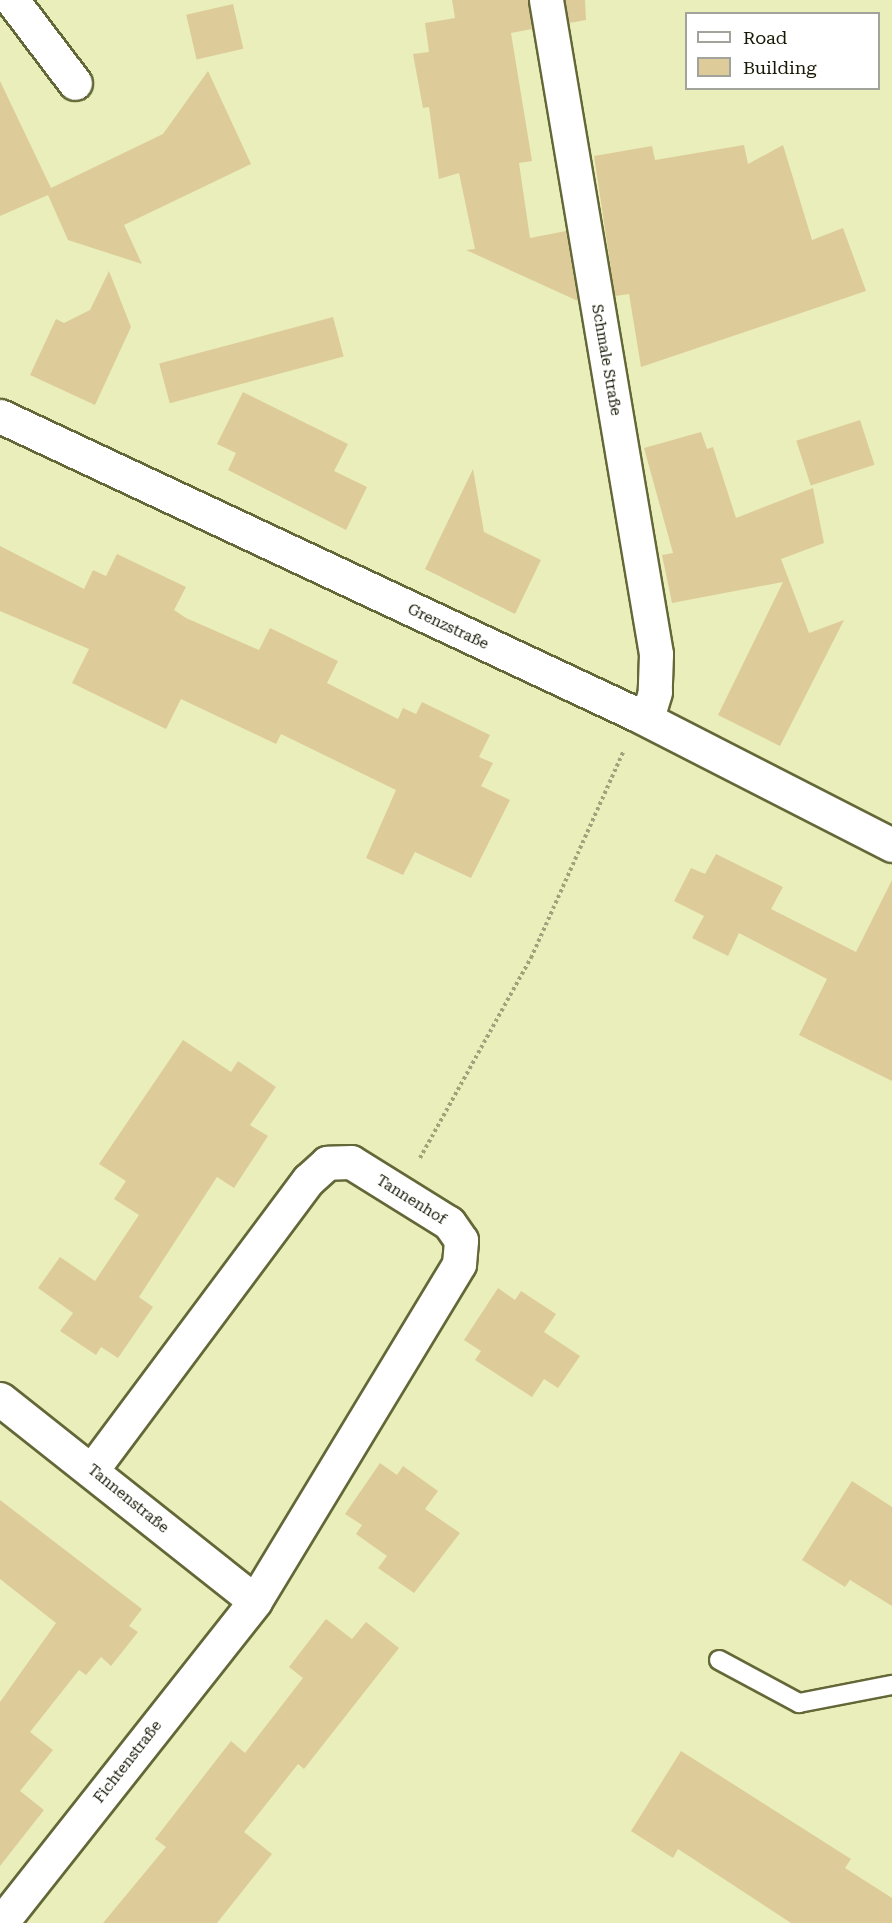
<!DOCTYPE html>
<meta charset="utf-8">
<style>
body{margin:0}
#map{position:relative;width:892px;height:1923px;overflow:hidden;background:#eaeeba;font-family:"Roboto Serif",serif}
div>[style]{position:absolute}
.building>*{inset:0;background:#ddcc9a;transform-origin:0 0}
.path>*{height:4px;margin-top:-2px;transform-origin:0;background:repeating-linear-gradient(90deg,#9fa27a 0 3px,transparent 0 6px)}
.roads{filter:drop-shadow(2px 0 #646737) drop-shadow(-2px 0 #646737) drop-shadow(0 2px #646737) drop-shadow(0 -2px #646737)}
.lane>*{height:18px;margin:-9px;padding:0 9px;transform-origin:9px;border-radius:9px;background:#fff}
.street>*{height:33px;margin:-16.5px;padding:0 16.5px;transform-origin:16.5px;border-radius:16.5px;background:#fff}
span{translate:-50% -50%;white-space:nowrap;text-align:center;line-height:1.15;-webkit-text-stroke:4.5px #fff;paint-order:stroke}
.street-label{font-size:15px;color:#171805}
.legend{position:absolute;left:685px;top:12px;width:195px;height:78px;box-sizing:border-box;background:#fff;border:2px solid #a2a39b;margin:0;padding:8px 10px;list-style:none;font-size:18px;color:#171805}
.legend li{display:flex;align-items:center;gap:12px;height:30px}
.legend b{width:30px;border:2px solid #a2a39b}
</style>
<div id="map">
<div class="building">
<i style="clip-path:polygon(452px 0,528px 0,532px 29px,511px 33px,532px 161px,519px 163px,530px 238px,566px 231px,578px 301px,466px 250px,475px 249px,459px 173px,439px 179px,429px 107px,423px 108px,413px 54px,429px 52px,425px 23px,455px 18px)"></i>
<i style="clip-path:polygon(565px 0,585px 0,586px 20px,569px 23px)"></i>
<i style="left:233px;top:4px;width:46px;height:48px;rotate:77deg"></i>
<i style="clip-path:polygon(208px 71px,251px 164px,124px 225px,142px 264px,68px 240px,48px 195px,0 216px,0 81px,51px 188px,163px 134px)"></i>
<i style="clip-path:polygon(744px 145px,748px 164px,783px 145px,812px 240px,843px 228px,866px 291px,641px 367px,629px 294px,615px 296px,594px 156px,652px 146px,655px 160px)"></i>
<i style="clip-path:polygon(109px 271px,131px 327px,95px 405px,30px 375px,56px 319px,64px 323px,90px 310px)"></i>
<i style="left:333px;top:317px;width:41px;height:180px;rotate:75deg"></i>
<i style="clip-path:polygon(243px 392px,348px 444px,334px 471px,367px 487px,346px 530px,228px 470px,236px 453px,217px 444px)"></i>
<i style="left:860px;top:420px;width:47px;height:67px;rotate:72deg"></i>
<i style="clip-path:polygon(701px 432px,707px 449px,713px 447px,736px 518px,813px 488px,824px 543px,781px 559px,809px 633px,844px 620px,780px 746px,718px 715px,783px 582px,672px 603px,662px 555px,673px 553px,644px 448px)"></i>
<i style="clip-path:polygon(473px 469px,484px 532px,541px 560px,515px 614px,425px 569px)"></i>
<i style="clip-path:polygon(0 546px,84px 589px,93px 570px,106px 576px,117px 554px,186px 587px,174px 610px,186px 618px,259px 650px,270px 628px,338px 661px,327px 683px,398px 719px,403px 708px,416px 714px,422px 702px,490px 735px,479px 757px,493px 763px,481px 786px,510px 800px,471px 878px,415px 852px,403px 875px,366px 858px,396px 790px,281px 734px,276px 744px,181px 699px,166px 729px,72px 683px,89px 649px,0 611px)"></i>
<i style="clip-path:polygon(716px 854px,783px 887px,771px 909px,856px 952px,892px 880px,892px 1081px,799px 1035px,827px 979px,739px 933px,728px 956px,692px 938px,704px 916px,674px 901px,691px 868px,705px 874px)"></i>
<i style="clip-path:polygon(183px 1040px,231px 1072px,238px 1061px,276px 1087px,250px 1125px,268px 1136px,234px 1188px,217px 1177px,139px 1297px,153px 1307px,118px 1358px,101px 1347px,96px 1355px,60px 1331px,73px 1313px,38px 1288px,60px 1257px,95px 1281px,139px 1215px,114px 1199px,126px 1181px,99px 1164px)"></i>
<i style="clip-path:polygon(498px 1288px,515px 1300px,521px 1291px,556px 1314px,544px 1332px,580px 1356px,558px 1388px,544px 1379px,532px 1397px,475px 1360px,481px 1351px,464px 1340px)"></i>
<i style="clip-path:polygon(380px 1463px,397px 1475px,403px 1466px,438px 1491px,425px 1509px,460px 1533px,414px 1593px,378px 1568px,387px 1556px,356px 1534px,362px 1525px,345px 1514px)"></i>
<i style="clip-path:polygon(852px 1481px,892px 1507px,892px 1606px,850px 1580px,845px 1587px,802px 1560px)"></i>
<i style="clip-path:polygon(0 1500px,142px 1609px,129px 1626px,138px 1632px,111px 1666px,101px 1657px,86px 1675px,79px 1670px,30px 1732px,53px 1750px,20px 1791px,44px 1810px,0 1866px,0 1702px,56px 1623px,0 1579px)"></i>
<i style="clip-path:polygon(326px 1619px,352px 1639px,366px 1622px,399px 1648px,304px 1769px,298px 1764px,244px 1832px,272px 1854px,217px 1923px,103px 1923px,166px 1847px,155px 1839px,231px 1741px,245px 1753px,303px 1678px,289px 1667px)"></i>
<i style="clip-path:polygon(681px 1751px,851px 1859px,845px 1868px,892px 1898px,892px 1923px,791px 1923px,678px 1849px,673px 1858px,631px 1831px)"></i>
</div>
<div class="path">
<i style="left:420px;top:1158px;width:229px;rotate:-61deg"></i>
<i style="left:531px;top:958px;width:226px;rotate:-65.9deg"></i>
</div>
<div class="roads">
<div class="lane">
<i style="left:719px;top:1660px;width:91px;rotate:28.3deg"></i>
<i style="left:799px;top:1703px;width:95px;rotate:-11deg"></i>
</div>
<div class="street">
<i style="left:12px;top:0;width:104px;rotate:52.8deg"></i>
<i style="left:546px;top:0;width:663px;rotate:80.45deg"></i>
<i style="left:656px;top:654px;width:38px;rotate:92deg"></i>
<i style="left:655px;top:692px;width:28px;rotate:107deg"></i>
<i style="left:0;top:416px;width:707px;rotate:25.11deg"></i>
<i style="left:640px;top:716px;width:283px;rotate:27.1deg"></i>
<i style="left:0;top:1399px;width:325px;rotate:38.4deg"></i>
<i style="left:1px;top:1923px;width:410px;rotate:-51.7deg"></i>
<i style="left:255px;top:1601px;width:394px;rotate:-58.8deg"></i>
<i style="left:459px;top:1264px;width:24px;rotate:-85deg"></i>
<i style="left:461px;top:1240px;width:21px;rotate:-125deg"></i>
<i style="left:449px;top:1223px;width:115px;rotate:-148.1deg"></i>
<i style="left:351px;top:1162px;width:24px;rotate:178deg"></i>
<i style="left:327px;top:1163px;width:25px;rotate:138deg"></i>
<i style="left:308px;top:1180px;width:362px;rotate:126.7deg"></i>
</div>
</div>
<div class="street-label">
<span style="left:606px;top:360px;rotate:80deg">Schmale Straße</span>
<span style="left:448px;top:627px;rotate:25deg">Grenzstraße</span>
<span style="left:411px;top:1200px;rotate:32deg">Tannenhof</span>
<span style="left:128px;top:1499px;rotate:39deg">Tannenstraße</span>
<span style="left:128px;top:1762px;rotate:-52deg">Fichtenstraße</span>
</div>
<ul class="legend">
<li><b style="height:8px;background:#fff"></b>Road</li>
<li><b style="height:16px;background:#ddcc9a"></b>Building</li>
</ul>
</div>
